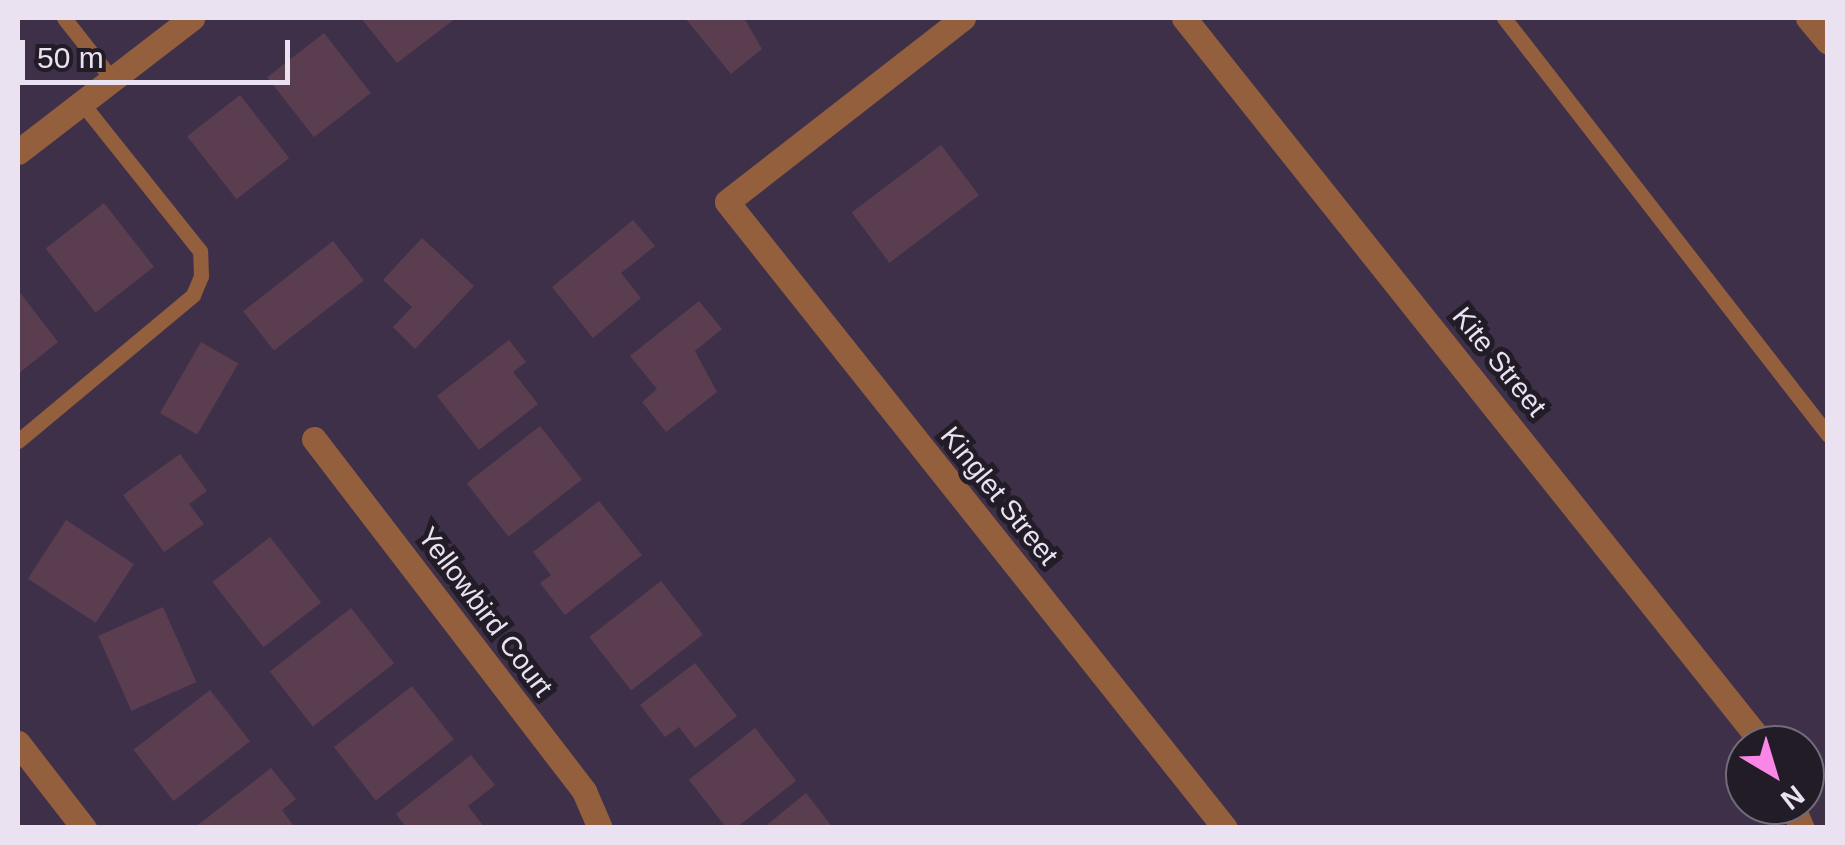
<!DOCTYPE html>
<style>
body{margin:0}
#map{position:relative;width:1845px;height:845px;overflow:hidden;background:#3f304a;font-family:Arial,sans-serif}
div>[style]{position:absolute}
.building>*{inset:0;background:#5a3e4f;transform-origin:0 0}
.lane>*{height:15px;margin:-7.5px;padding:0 7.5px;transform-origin:7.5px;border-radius:7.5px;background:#935f3d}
.street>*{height:25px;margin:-12.5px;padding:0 12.5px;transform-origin:12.5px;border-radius:12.5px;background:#935f3d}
span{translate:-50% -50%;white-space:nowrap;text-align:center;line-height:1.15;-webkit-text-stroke:10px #221c27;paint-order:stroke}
.street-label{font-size:28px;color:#eae1f1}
.frame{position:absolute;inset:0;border:20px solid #eae1f1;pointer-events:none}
.north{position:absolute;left:1725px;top:725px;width:100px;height:100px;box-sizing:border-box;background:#221c27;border:2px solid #726b78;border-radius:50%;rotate:142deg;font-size:28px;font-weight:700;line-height:40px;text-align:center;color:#eae1f1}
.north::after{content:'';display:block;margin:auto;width:35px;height:45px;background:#fa87e8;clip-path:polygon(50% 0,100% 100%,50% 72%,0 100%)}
.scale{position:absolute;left:20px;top:40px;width:270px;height:45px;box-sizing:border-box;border:5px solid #eae1f1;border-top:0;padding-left:12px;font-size:30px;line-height:35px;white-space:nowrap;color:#eae1f1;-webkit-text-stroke:8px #221c27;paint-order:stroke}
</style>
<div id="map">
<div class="building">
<i style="clip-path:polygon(361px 18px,456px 18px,397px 63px)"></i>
<i style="clip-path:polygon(685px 18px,744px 18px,762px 49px,731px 74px)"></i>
<i style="left:324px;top:33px;width:76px;height:72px;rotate:52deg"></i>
<i style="left:240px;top:95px;width:80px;height:67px;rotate:52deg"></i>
<i style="left:941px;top:145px;width:63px;height:112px;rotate:53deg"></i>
<i style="left:104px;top:203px;width:81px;height:74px;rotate:52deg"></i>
<i style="clip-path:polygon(633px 220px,655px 246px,621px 273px,641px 298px,593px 338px,552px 287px)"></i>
<i style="clip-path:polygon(422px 238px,474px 286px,415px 349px,393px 327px,412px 307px,383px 280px)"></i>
<i style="left:333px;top:241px;width:50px;height:114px;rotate:52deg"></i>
<i style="clip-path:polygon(18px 290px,58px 342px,18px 374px)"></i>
<i style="clip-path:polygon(699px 301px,722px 329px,695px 351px,717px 392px,666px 432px,642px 402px,657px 389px,630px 356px)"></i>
<i style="clip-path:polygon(509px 340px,526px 362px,513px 372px,538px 404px,479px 450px,437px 396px)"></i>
<i style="left:201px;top:342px;width:43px;height:82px;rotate:30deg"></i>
<i style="left:540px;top:426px;width:68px;height:93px;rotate:52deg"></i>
<i style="clip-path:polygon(180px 454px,207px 491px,189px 504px,204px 524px,164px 552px,123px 495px)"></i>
<i style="clip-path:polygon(599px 501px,642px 555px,565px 615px,540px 583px,551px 575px,533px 552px)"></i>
<i style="left:66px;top:520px;width:81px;height:70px;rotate:33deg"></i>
<i style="left:270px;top:537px;width:83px;height:73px;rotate:52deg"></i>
<i style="left:661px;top:581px;width:68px;height:91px;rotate:52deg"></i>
<i style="left:163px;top:607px;width:82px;height:71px;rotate:66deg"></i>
<i style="left:351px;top:608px;width:70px;height:103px;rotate:52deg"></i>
<i style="clip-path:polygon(695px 663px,737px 716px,695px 748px,679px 727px,665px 737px,640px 705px)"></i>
<i style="left:412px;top:686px;width:68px;height:99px;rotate:52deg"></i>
<i style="left:210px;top:690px;width:65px;height:97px;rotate:52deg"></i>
<i style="left:755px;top:728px;width:67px;height:84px;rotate:52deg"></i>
<i style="clip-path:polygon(471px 755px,495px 785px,468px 806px,485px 828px,407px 828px,396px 814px)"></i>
<i style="clip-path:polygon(271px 768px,296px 799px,282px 810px,295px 828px,194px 828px)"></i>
<i style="clip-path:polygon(806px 793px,833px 828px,763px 828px)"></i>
</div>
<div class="lane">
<i style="left:64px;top:18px;width:78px;rotate:51.8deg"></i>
<i style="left:1504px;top:18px;width:528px;rotate:52.15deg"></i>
<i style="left:18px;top:441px;width:228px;rotate:-39.8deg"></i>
<i style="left:193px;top:295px;width:21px;rotate:-67deg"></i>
<i style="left:201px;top:276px;width:25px;rotate:-92deg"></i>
<i style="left:200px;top:251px;width:189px;rotate:-128.6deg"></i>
</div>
<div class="street">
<i style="left:963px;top:18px;width:299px;rotate:142.1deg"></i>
<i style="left:727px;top:202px;width:800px;rotate:51.5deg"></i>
<i style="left:1184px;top:18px;width:930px;rotate:51.42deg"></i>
<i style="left:1808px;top:18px;width:31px;rotate:50deg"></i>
<i style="left:18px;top:152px;width:220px;rotate:-37.6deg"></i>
<i style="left:314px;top:439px;width:444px;rotate:52.5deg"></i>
<i style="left:584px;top:791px;width:40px;rotate:66.6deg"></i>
<i style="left:18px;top:743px;width:108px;rotate:52.2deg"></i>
<i style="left:1792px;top:805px;width:25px;rotate:67deg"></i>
</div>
<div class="street-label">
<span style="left:1499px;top:362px;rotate:51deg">Kite Street</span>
<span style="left:999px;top:496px;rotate:51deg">Kinglet Street</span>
<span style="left:485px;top:612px;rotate:53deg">Yellowbird Court</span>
</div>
<div class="frame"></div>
<div class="north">N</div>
<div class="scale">50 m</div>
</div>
